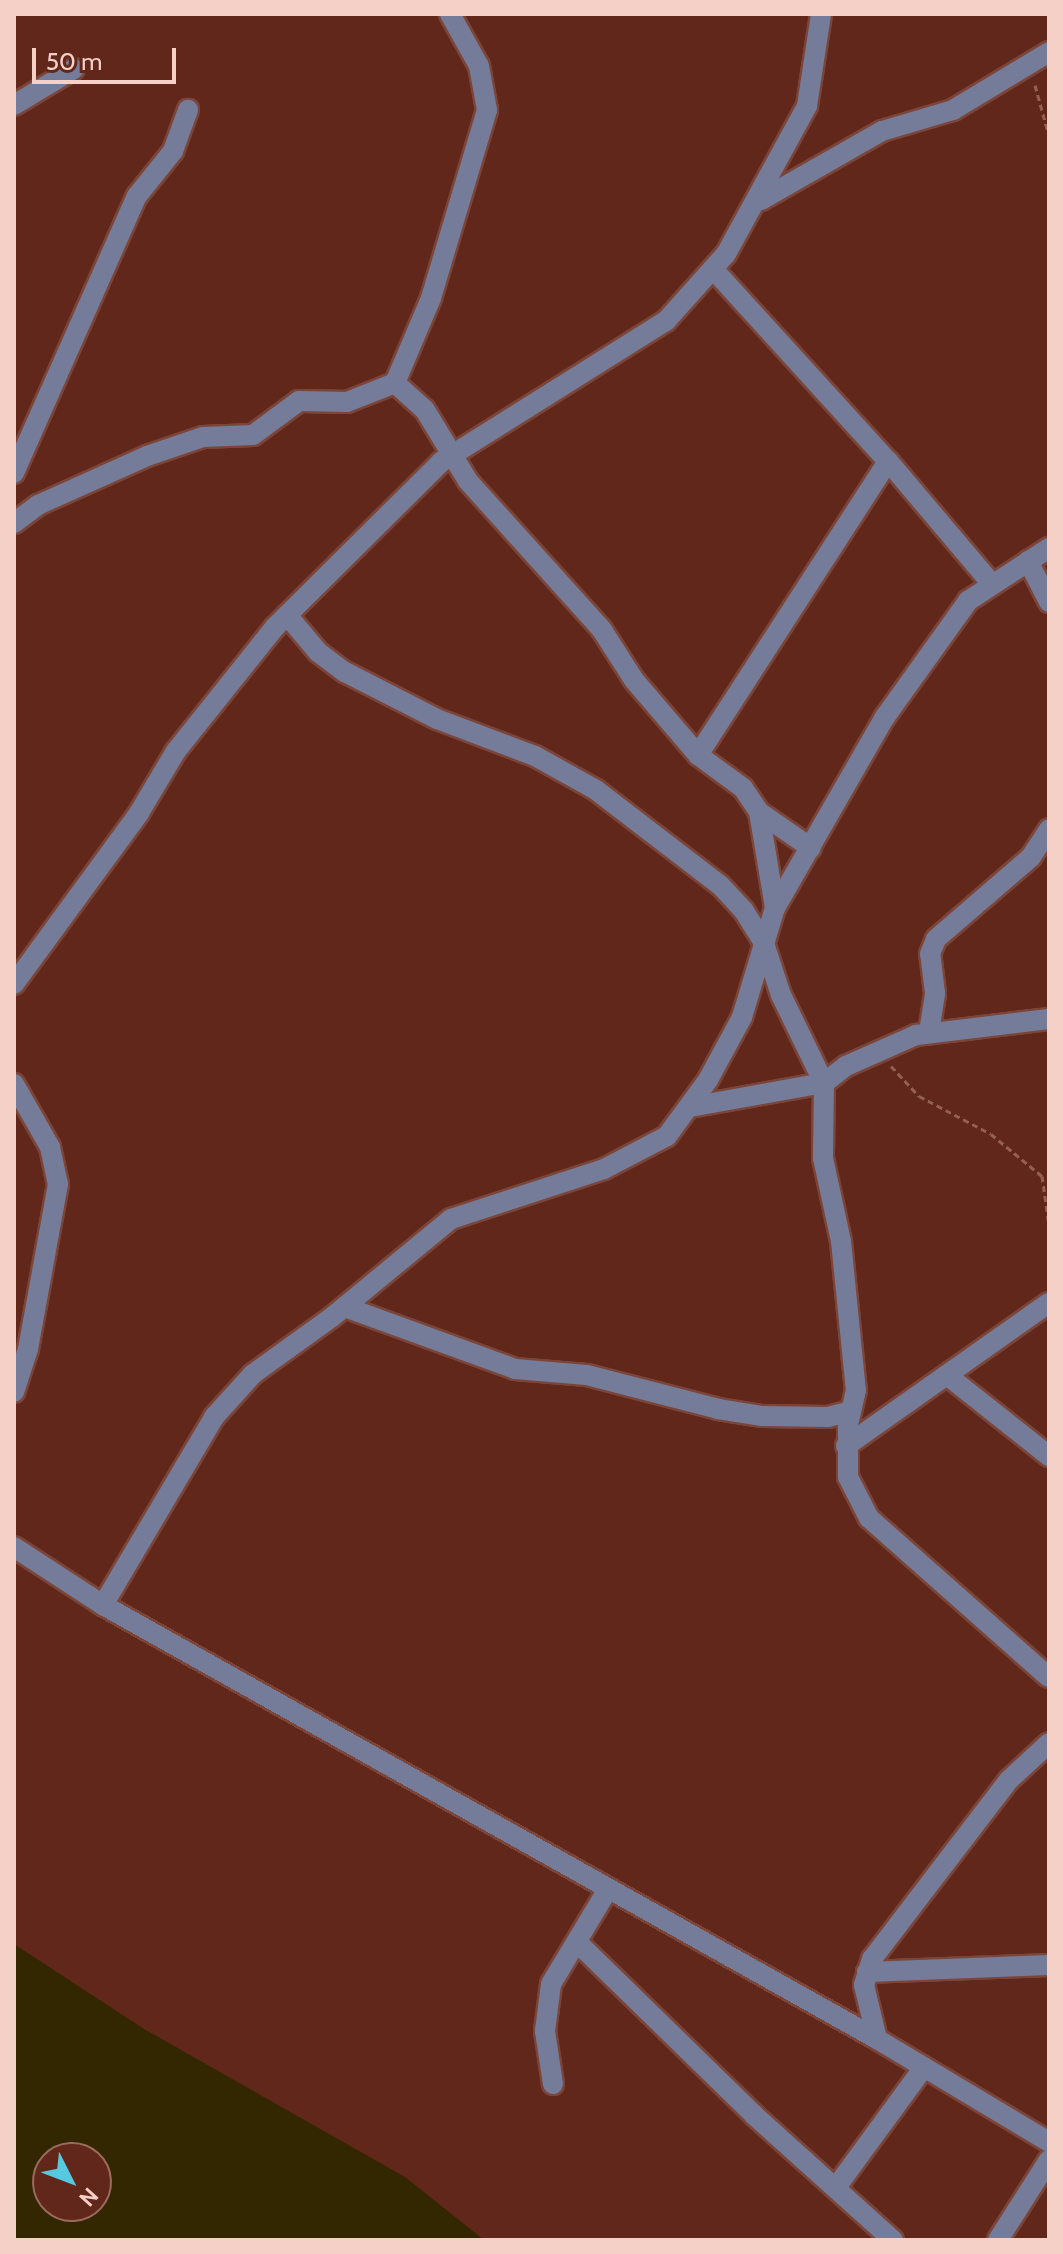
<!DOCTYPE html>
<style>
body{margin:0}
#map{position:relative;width:1063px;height:2254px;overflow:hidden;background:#60271a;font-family:Cabin,sans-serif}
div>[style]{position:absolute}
.water>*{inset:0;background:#322700}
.path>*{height:3px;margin-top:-1.5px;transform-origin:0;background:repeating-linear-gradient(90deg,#936055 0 6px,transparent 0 10px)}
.roads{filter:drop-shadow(2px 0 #7b4539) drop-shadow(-2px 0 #7b4539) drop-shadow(0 2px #7b4539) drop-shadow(0 -2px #7b4539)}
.minor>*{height:20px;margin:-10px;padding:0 10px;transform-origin:10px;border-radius:10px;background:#757c99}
span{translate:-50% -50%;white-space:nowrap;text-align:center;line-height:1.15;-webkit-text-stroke:7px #60271a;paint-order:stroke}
.frame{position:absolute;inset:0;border:16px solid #f5d0c7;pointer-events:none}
.north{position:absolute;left:32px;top:2142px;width:80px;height:80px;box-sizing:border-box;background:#60271a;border:2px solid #9c6b5f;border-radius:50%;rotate:132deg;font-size:22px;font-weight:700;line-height:32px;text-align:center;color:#f5d0c7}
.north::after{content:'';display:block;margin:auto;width:28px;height:36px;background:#56c9e1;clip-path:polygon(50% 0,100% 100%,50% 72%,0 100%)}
.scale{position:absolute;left:32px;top:48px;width:144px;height:36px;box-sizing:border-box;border:4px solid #f5d0c7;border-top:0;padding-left:10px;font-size:24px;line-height:28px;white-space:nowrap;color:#f5d0c7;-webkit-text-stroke:6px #60271a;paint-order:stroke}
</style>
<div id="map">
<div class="water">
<i style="clip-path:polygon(evenodd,14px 1944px,144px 2029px,405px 2177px,484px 2240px,14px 2240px,14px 1944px,48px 2158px,96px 2158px,96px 2206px,48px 2206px,48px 2158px)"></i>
</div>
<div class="path">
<i style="left:1035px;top:85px;width:53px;rotate:74.6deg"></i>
<i style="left:891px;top:1066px;width:41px;rotate:47deg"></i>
<i style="left:919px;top:1096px;width:81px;rotate:27.8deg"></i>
<i style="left:991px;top:1134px;width:66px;rotate:39.5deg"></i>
<i style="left:1042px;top:1176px;width:49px;rotate:81.9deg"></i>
</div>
<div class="roads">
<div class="minor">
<i style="left:14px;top:105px;width:70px;rotate:-31deg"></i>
<i style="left:761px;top:200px;width:139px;rotate:-29.7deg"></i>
<i style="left:882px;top:131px;width:74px;rotate:-16.5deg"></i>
<i style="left:953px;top:110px;width:112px;rotate:-31.1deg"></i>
<i style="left:713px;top:269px;width:260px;rotate:47.7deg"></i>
<i style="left:888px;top:461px;width:161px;rotate:49.8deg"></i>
<i style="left:395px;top:383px;width:40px;rotate:42deg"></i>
<i style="left:425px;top:410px;width:83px;rotate:58.8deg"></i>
<i style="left:468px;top:481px;width:200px;rotate:48deg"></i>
<i style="left:602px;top:630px;width:59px;rotate:57.4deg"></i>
<i style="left:634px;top:680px;width:99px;rotate:49.5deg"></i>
<i style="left:698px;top:755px;width:56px;rotate:36.3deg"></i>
<i style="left:743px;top:788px;width:29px;rotate:56deg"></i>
<i style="left:759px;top:812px;width:63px;rotate:34.7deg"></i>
<i style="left:14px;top:473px;width:303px;rotate:-66.1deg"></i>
<i style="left:137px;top:196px;width:58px;rotate:-51.3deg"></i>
<i style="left:173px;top:151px;width:44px;rotate:-69.9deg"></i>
<i style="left:14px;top:523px;width:30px;rotate:-37deg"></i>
<i style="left:38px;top:505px;width:120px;rotate:-24.2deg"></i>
<i style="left:147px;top:456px;width:59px;rotate:-18.7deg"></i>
<i style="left:203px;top:437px;width:50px;rotate:-2.3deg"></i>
<i style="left:253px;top:435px;width:57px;rotate:-36.5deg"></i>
<i style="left:299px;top:401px;width:48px;rotate:1.2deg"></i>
<i style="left:347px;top:402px;width:52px;rotate:-21.6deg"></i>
<i style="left:395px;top:383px;width:92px;rotate:-67deg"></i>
<i style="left:431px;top:298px;width:196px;rotate:-73.4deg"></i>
<i style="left:487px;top:110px;width:45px;rotate:-100.3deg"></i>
<i style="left:479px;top:66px;width:60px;rotate:-119.1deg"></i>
<i style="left:1028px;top:561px;width:46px;rotate:62.9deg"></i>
<i style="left:287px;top:615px;width:48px;rotate:50deg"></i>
<i style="left:318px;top:652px;width:34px;rotate:37deg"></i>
<i style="left:345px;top:672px;width:103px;rotate:27.1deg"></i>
<i style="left:437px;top:719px;width:105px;rotate:20.7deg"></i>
<i style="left:535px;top:756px;width:70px;rotate:29.1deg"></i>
<i style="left:596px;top:790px;width:156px;rotate:37.5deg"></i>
<i style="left:720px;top:885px;width:35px;rotate:47deg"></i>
<i style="left:744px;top:911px;width:38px;rotate:58deg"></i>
<i style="left:764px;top:943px;width:55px;rotate:71.9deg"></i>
<i style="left:781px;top:995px;width:98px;rotate:64deg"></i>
<i style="left:824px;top:1083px;width:75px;rotate:90.8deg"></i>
<i style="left:823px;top:1158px;width:85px;rotate:77.8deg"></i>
<i style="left:841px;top:1241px;width:150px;rotate:84.3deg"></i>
<i style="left:856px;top:1390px;width:37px;rotate:103deg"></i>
<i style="left:848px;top:1426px;width:51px;rotate:90deg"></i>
<i style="left:848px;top:1477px;width:46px;rotate:62.9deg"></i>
<i style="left:869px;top:1518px;width:240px;rotate:41.5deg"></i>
<i style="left:698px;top:755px;width:350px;rotate:-57.1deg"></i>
<i style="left:759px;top:812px;width:97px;rotate:80.5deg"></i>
<i style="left:14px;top:984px;width:212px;rotate:-53.8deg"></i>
<i style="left:139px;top:813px;width:72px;rotate:-59.2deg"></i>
<i style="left:176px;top:751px;width:159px;rotate:-51.4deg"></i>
<i style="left:275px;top:627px;width:234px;rotate:-44.8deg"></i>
<i style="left:441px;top:462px;width:266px;rotate:-32.1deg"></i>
<i style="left:666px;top:321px;width:90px;rotate:-48.2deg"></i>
<i style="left:726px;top:254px;width:169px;rotate:-61.3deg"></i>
<i style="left:807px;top:106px;width:93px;rotate:-81.3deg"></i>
<i style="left:929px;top:1032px;width:39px;rotate:-81deg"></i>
<i style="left:935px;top:993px;width:39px;rotate:-97deg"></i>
<i style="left:930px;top:954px;width:16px;rotate:-68deg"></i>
<i style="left:936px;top:939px;width:125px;rotate:-40.8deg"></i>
<i style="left:1031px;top:857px;width:33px;rotate:-57deg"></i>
<i style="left:14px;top:1084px;width:73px;rotate:60.3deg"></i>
<i style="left:50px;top:1147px;width:38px;rotate:78deg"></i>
<i style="left:58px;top:1184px;width:168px;rotate:100.3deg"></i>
<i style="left:28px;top:1349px;width:45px;rotate:108deg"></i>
<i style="left:690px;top:1107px;width:136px;rotate:-10.2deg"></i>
<i style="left:824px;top:1083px;width:28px;rotate:-38deg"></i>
<i style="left:846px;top:1066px;width:77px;rotate:-23.9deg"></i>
<i style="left:916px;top:1035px;width:134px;rotate:-6.9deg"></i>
<i style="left:345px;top:1307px;width:181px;rotate:20deg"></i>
<i style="left:515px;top:1369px;width:72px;rotate:4.8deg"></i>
<i style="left:587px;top:1375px;width:135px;rotate:14.5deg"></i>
<i style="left:718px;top:1409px;width:45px;rotate:9deg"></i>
<i style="left:762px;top:1416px;width:66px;rotate:0.9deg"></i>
<i style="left:828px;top:1417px;width:24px;rotate:-15deg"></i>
<i style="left:948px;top:1376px;width:129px;rotate:38.4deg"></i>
<i style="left:846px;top:1446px;width:248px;rotate:-35.2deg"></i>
<i style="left:14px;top:1547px;width:106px;rotate:33.1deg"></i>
<i style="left:103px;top:1605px;width:887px;rotate:29.28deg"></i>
<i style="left:877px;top:2039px;width:200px;rotate:30.9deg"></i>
<i style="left:103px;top:1605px;width:218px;rotate:-59.4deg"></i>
<i style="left:214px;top:1417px;width:58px;rotate:-47.8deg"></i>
<i style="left:253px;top:1374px;width:97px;rotate:-35.8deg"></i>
<i style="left:332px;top:1317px;width:154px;rotate:-39.5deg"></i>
<i style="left:451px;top:1219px;width:161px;rotate:-18.1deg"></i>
<i style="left:604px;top:1169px;width:71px;rotate:-27.6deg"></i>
<i style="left:667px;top:1136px;width:69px;rotate:-53.8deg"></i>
<i style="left:708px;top:1080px;width:72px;rotate:-61.6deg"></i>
<i style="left:742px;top:1017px;width:114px;rotate:-73.2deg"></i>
<i style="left:775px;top:908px;width:220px;rotate:-60.1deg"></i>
<i style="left:885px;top:717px;width:143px;rotate:-54.4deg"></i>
<i style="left:968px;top:601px;width:97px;rotate:-33.2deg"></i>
<i style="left:579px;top:1944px;width:245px;rotate:44.3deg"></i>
<i style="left:754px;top:2115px;width:187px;rotate:42deg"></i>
<i style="left:867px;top:1972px;width:182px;rotate:-2.2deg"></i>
<i style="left:877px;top:2039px;width:56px;rotate:-103.5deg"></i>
<i style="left:864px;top:1985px;width:27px;rotate:-73deg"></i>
<i style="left:872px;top:1959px;width:225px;rotate:-52.6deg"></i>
<i style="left:1009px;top:1780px;width:54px;rotate:-42.8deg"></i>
<i style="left:553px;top:2084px;width:54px;rotate:-98.6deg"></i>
<i style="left:545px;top:2031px;width:47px;rotate:-82.7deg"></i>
<i style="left:551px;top:1984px;width:111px;rotate:-59deg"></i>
<i style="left:837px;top:2186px;width:147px;rotate:-53.8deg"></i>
<i style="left:998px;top:2240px;width:95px;rotate:-57.5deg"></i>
</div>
</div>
<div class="frame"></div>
<div class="north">N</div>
<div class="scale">50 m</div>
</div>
